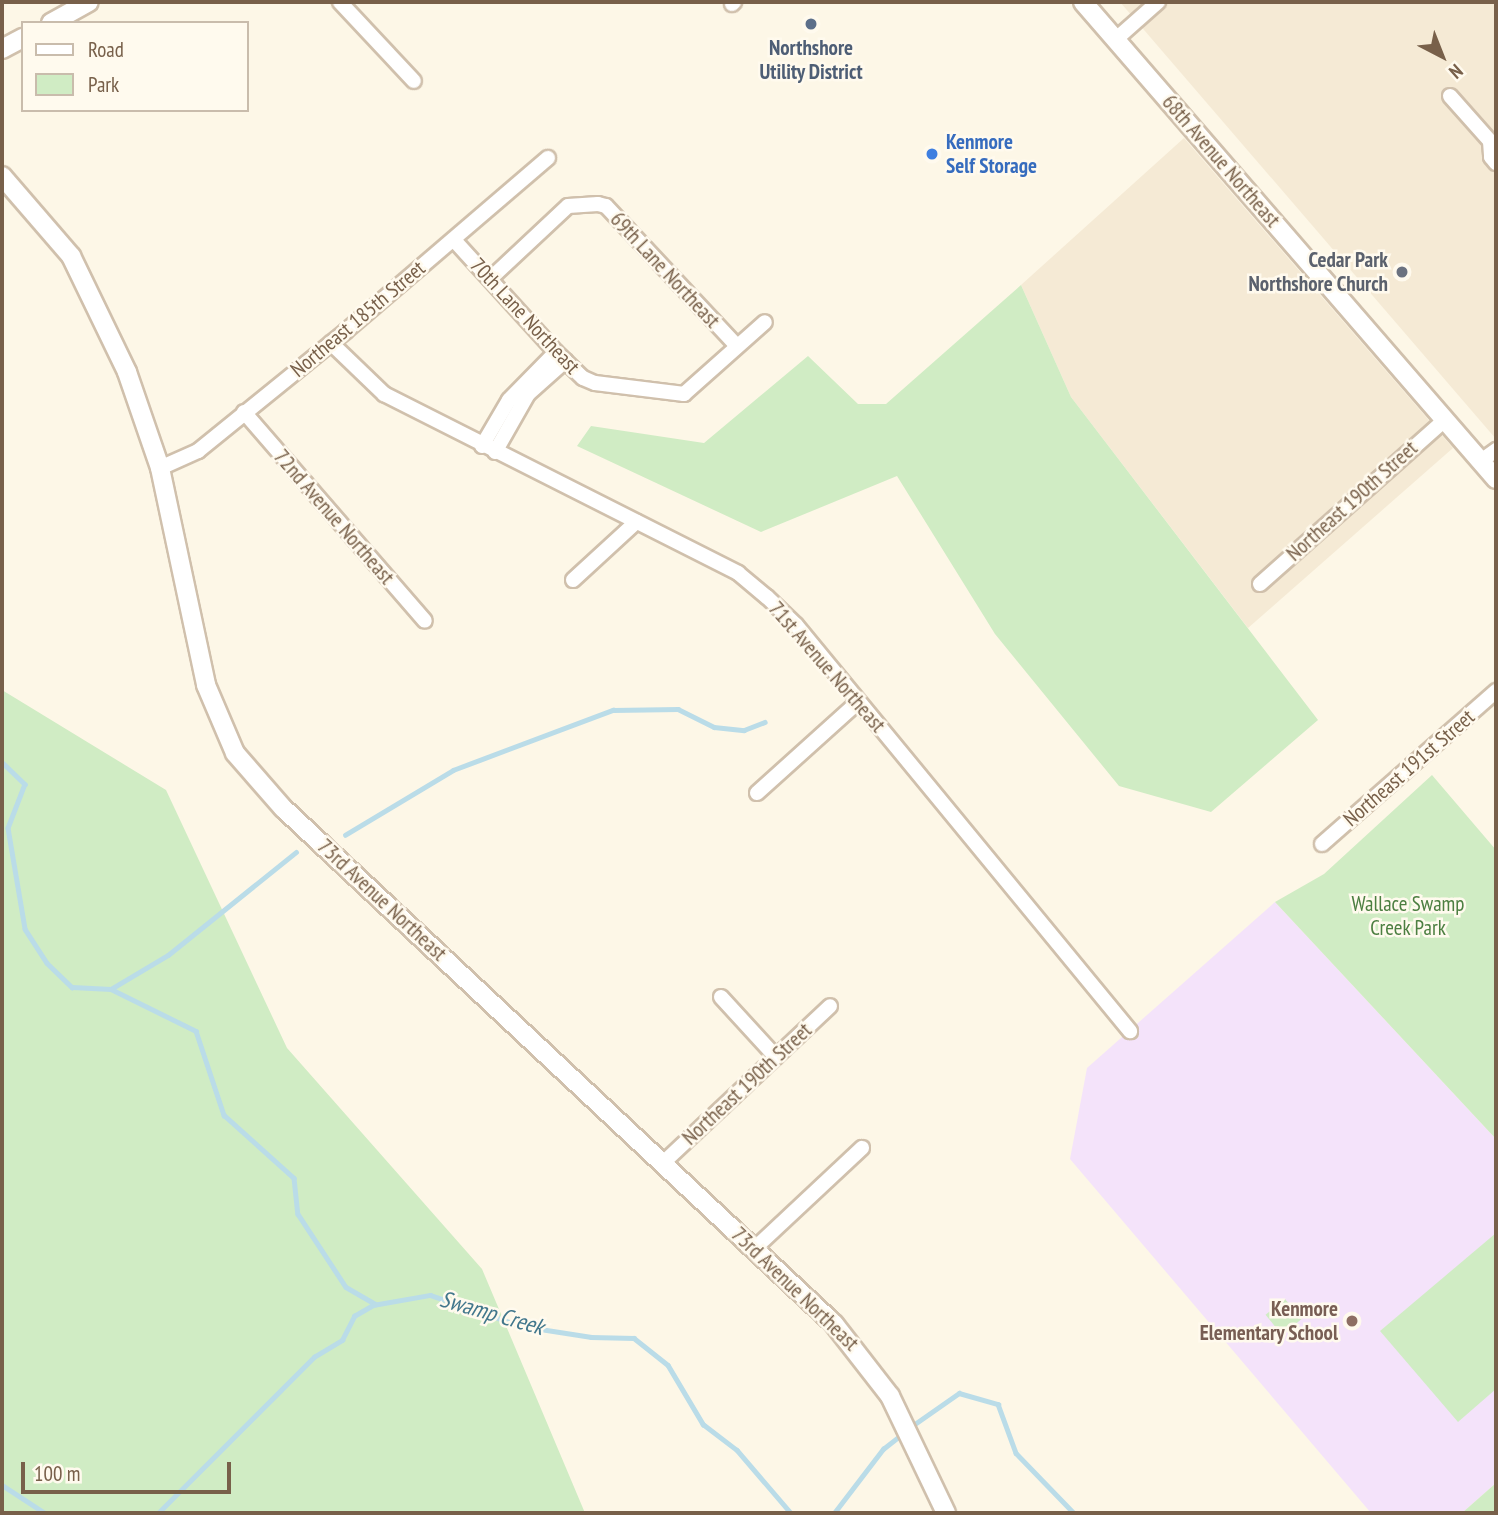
<!DOCTYPE html>
<style>
body{margin:0}
#map{position:relative;width:1498px;height:1515px;overflow:hidden;background:#fdf7e7;font-family:"PT Sans Narrow",sans-serif}
div>[style]{position:absolute}
.residential>*{inset:0;background:#f5ead5}
.education>*{inset:0;background:#f4e3fa}
.green>*{inset:0;background:#d0ecc4;transform-origin:0 0}
.stream>*{height:4.5px;margin:-2.25px;padding:0 2.25px;transform-origin:2.25px;border-radius:2.25px;background:#badce8}
.roads{filter:drop-shadow(2px 0 #d0c0ac) drop-shadow(-2px 0 #d0c0ac) drop-shadow(0 2px #d0c0ac) drop-shadow(0 -2px #d0c0ac)}
.minor>*{height:14px;margin:-7px;padding:0 7px;transform-origin:7px;border-radius:7px;background:#fff}
.tertiary>*{height:18px;margin:-9px;padding:0 9px;transform-origin:9px;border-radius:9px;background:#fff}
.dots>*{width:19px;height:19px;translate:-50% -50%;box-sizing:border-box;border:4px solid #fffaee;border-radius:50%}
span{translate:-50% -50%;white-space:nowrap;text-align:center;line-height:1.15;-webkit-text-stroke:5px #fffaee;paint-order:stroke}
.service-label{font-size:21px;color:#4e5e75;font-weight:700}
.shop-label{font-size:21px;color:#366cbe;font-weight:700}
.left{translate:0 -50%;text-align:left}
.street-label{font-size:21px;color:#78604a}
.worship-label{font-size:21px;color:#5b616d;font-weight:700}
.right{translate:-100% -50%;text-align:right}
.park-label{font-size:21px;color:#4c7f41}
.education-label{font-size:21px;color:#785e54;font-weight:700}
.water-label{font-size:23px;color:#42778c;font-style:italic}
.frame{position:absolute;inset:0;border:4px solid #78604a;pointer-events:none}
.legend{position:absolute;left:21px;top:21px;width:228px;height:91px;box-sizing:border-box;background:#fffaee;border:2px solid #c9bcac;margin:0;padding:9px 12px;list-style:none;font-size:21px;color:#78604a}
.legend li{display:flex;align-items:center;gap:14px;height:35px}
.legend b{width:35px;border:2px solid #c9bcac}
.north{position:absolute;left:1407px;top:21px;width:70px;height:70px;-webkit-text-stroke:5px #fffaee;paint-order:stroke;rotate:138deg;font-size:19px;font-weight:700;line-height:28px;text-align:center;color:#78604a}
.north::after{content:'';display:block;margin:auto;width:24px;height:32px;background:#78604a;clip-path:polygon(50% 0,100% 100%,50% 72%,0 100%)}
.scale{position:absolute;left:21px;top:1462px;width:210px;height:32px;box-sizing:border-box;border:4px solid #78604a;border-top:0;padding-left:9px;font-size:21px;line-height:24px;white-space:nowrap;color:#78604a;-webkit-text-stroke:5px #fffaee;paint-order:stroke}
</style>
<div id="map">
<div class="residential">
<i style="clip-path:polygon(1120px 2px,1496px 2px,1496px 439px)"></i>
<i style="clip-path:polygon(1184px 138px,1453px 448px,1248px 628px,1071px 397px,1021px 285px)"></i>
</div>
<div class="education">
<i style="clip-path:polygon(1275px 902px,1496px 1139px,1496px 1483px,1462px 1513px,1371px 1513px,1070px 1159px,1087px 1068px)"></i>
</div>
<div class="green">
<i style="clip-path:polygon(1021px 285px,1071px 397px,1318px 720px,1211px 812px,1119px 786px,995px 634px,897px 476px,761px 532px,577px 446px,591px 426px,704px 443px,808px 356px,858px 404px,886px 404px)"></i>
<i style="clip-path:polygon(2px 690px,166px 790px,287px 1048px,482px 1269px,585px 1513px,2px 1513px)"></i>
<i style="clip-path:polygon(1432px 775px,1496px 850px,1496px 1139px,1275px 902px,1324px 874px)"></i>
<i style="clip-path:polygon(1496px 1233px,1496px 1389px,1458px 1422px,1380px 1331px)"></i>
<i style="left:1285px;top:1299px;width:26px;height:25px;rotate:51deg"></i>
<i style="clip-path:polygon(1496px 1483px,1496px 1513px,1462px 1513px)"></i>
</div>
<div class="stream">
<i style="left:2px;top:762px;width:32px;rotate:44deg"></i>
<i style="left:25px;top:784px;width:47px;rotate:111.1deg"></i>
<i style="left:8px;top:828px;width:102px;rotate:80.4deg"></i>
<i style="left:25px;top:929px;width:40px;rotate:57.1deg"></i>
<i style="left:47px;top:963px;width:35px;rotate:44deg"></i>
<i style="left:72px;top:987px;width:39px;rotate:3deg"></i>
<i style="left:111px;top:989px;width:66px;rotate:-30.8deg"></i>
<i style="left:168px;top:955px;width:164px;rotate:-38.8deg"></i>
<i style="left:345px;top:835px;width:126px;rotate:-31deg"></i>
<i style="left:453px;top:770px;width:171px;rotate:-20.6deg"></i>
<i style="left:613px;top:710px;width:65px;rotate:-0.9deg"></i>
<i style="left:678px;top:709px;width:40px;rotate:26.6deg"></i>
<i style="left:714px;top:727px;width:30px;rotate:6deg"></i>
<i style="left:744px;top:730px;width:22px;rotate:-21deg"></i>
<i style="left:111px;top:989px;width:95px;rotate:26.3deg"></i>
<i style="left:196px;top:1031px;width:89px;rotate:71.6deg"></i>
<i style="left:224px;top:1115px;width:94px;rotate:42deg"></i>
<i style="left:294px;top:1178px;width:36px;rotate:84deg"></i>
<i style="left:298px;top:1214px;width:87px;rotate:56.7deg"></i>
<i style="left:346px;top:1287px;width:34px;rotate:30deg"></i>
<i style="left:909px;top:1428px;width:61px;rotate:-35deg"></i>
<i style="left:959px;top:1393px;width:41px;rotate:15.8deg"></i>
<i style="left:998px;top:1404px;width:52px;rotate:69.8deg"></i>
<i style="left:1016px;top:1453px;width:83px;rotate:46deg"></i>
<i style="left:2px;top:1485px;width:51px;rotate:33.1deg"></i>
<i style="left:158px;top:1513px;width:221px;rotate:-45deg"></i>
<i style="left:314px;top:1357px;width:33px;rotate:-31deg"></i>
<i style="left:342px;top:1340px;width:27px;rotate:-63deg"></i>
<i style="left:354px;top:1316px;width:22px;rotate:-30deg"></i>
<i style="left:373px;top:1305px;width:58px;rotate:-10deg"></i>
<i style="left:430px;top:1295px;width:96px;rotate:18.8deg"></i>
<i style="left:521px;top:1326px;width:71px;rotate:8.9deg"></i>
<i style="left:591px;top:1337px;width:43px;rotate:1.3deg"></i>
<i style="left:634px;top:1338px;width:43px;rotate:38.5deg"></i>
<i style="left:668px;top:1365px;width:69px;rotate:59.3deg"></i>
<i style="left:703px;top:1424px;width:43px;rotate:37.4deg"></i>
<i style="left:737px;top:1450px;width:83px;rotate:49.4deg"></i>
<i style="left:834px;top:1513px;width:81px;rotate:-52.6deg"></i>
<i style="left:883px;top:1449px;width:24px;rotate:-38deg"></i>
</div>
<div class="roads">
<div class="minor">
<i style="left:340px;top:2px;width:108px;rotate:46.9deg"></i>
<i style="left:732px;top:4px;width:3px;rotate:-45deg"></i>
<i style="left:1116px;top:39px;width:56px;rotate:-41.4deg"></i>
<i style="left:1450px;top:96px;width:60px;rotate:48.4deg"></i>
<i style="left:1490px;top:141px;width:16px;rotate:86deg"></i>
<i style="left:1491px;top:157px;width:8px;rotate:50deg"></i>
<i style="left:454px;top:240px;width:151px;rotate:47.7deg"></i>
<i style="left:556px;top:352px;width:37px;rotate:44deg"></i>
<i style="left:583px;top:378px;width:13px;rotate:23deg"></i>
<i style="left:595px;top:383px;width:90px;rotate:7deg"></i>
<i style="left:684px;top:394px;width:108px;rotate:-41.6deg"></i>
<i style="left:490px;top:279px;width:107px;rotate:-43.1deg"></i>
<i style="left:568px;top:206px;width:30px;rotate:-4deg"></i>
<i style="left:598px;top:204px;width:8px;rotate:14deg"></i>
<i style="left:606px;top:206px;width:192px;rotate:46.9deg"></i>
<i style="left:331px;top:343px;width:74px;rotate:43.9deg"></i>
<i style="left:384px;top:394px;width:397px;rotate:26.8deg"></i>
<i style="left:738px;top:573px;width:38px;rotate:40deg"></i>
<i style="left:767px;top:597px;width:40px;rotate:44deg"></i>
<i style="left:796px;top:625px;width:526px;rotate:50.56deg"></i>
<i style="left:244px;top:412px;width:276px;rotate:49.1deg"></i>
<i style="left:482px;top:446px;width:53px;rotate:-59.6deg"></i>
<i style="left:509px;top:400px;width:67px;rotate:-45.6deg"></i>
<i style="left:495px;top:452px;width:67px;rotate:-60.4deg"></i>
<i style="left:528px;top:394px;width:50px;rotate:-41.7deg"></i>
<i style="left:1481px;top:461px;width:19px;rotate:-36deg"></i>
<i style="left:160px;top:468px;width:42px;rotate:-24.1deg"></i>
<i style="left:198px;top:451px;width:191px;rotate:-39deg"></i>
<i style="left:346px;top:331px;width:266px;rotate:-40.6deg"></i>
<i style="left:573px;top:580px;width:86px;rotate:-42.6deg"></i>
<i style="left:1260px;top:584px;width:247px;rotate:-41.6deg"></i>
<i style="left:757px;top:793px;width:136px;rotate:-42deg"></i>
<i style="left:1322px;top:844px;width:232px;rotate:-41.3deg"></i>
<i style="left:721px;top:997px;width:81px;rotate:47.5deg"></i>
<i style="left:663px;top:1163px;width:229px;rotate:-43.2deg"></i>
<i style="left:754px;top:1249px;width:148px;rotate:-43.1deg"></i>
</div>
<div class="tertiary">
<i style="left:1083px;top:2px;width:631px;rotate:49.11deg"></i>
<i style="left:51px;top:23px;width:43px;rotate:-28.9deg"></i>
<i style="left:2px;top:49px;width:24px;rotate:-28deg"></i>
<i style="left:2px;top:176px;width:106px;rotate:49.2deg"></i>
<i style="left:71px;top:256px;width:129px;rotate:64.2deg"></i>
<i style="left:127px;top:372px;width:102px;rotate:71deg"></i>
<i style="left:160px;top:468px;width:222px;rotate:78deg"></i>
<i style="left:206px;top:685px;width:74px;rotate:66.9deg"></i>
<i style="left:235px;top:753px;width:73px;rotate:48.9deg"></i>
<i style="left:283px;top:808px;width:755px;rotate:43.12deg"></i>
<i style="left:834px;top:1324px;width:91px;rotate:52.1deg"></i>
<i style="left:890px;top:1396px;width:130px;rotate:64.4deg"></i>
</div>
</div>
<div class="dots">
<i style="left:811px;top:24px;background:#5c6f8a"></i>
<i style="left:932px;top:154px;background:#3f7fe0"></i>
<i style="left:1402px;top:272px;background:#6b7280"></i>
<i style="left:1352px;top:1321px;background:#8d6e63"></i>
</div>
<div class="service-label">
<span style="left:811px;top:60px">Northshore<br>Utility District</span>
</div>
<div class="shop-label">
<span class="left" style="left:946px;top:154px">Kenmore<br>Self Storage</span>
</div>
<div class="street-label">
<span style="left:1221px;top:161px;rotate:49deg">68th Avenue Northeast</span>
<span style="left:665px;top:270px;rotate:47deg">69th Lane Northeast</span>
<span style="left:525px;top:316px;rotate:47deg">70th Lane Northeast</span>
<span style="left:358px;top:319px;rotate:-40deg">Northeast 185th Street</span>
<span style="left:1352px;top:501px;rotate:-42deg">Northeast 190th Street</span>
<span style="left:334px;top:517px;rotate:49deg">72nd Avenue Northeast</span>
<span style="left:827px;top:667px;rotate:49deg">71st Avenue Northeast</span>
<span style="left:1409px;top:768px;rotate:-41deg">Northeast 191st Street</span>
<span style="left:382px;top:900px;rotate:43deg">73rd Avenue Northeast</span>
<span style="left:747px;top:1084px;rotate:-43deg">Northeast 190th Street</span>
<span style="left:795px;top:1289px;rotate:44deg">73rd Avenue Northeast</span>
</div>
<div class="worship-label">
<span class="right" style="left:1388px;top:272px">Cedar Park<br>Northshore Church</span>
</div>
<div class="park-label">
<span style="left:1408px;top:916px">Wallace Swamp<br>Creek Park</span>
</div>
<div class="education-label">
<span class="right" style="left:1338px;top:1321px">Kenmore<br>Elementary School</span>
</div>
<div class="water-label">
<span style="left:492px;top:1313px;rotate:16deg">Swamp Creek</span>
</div>
<div class="frame"></div>
<ul class="legend">
<li><b style="height:9px;background:#fff"></b>Road</li>
<li><b style="height:19px;background:#d0ecc4"></b>Park</li>
</ul>
<div class="north">N</div>
<div class="scale">100 m</div>
</div>
